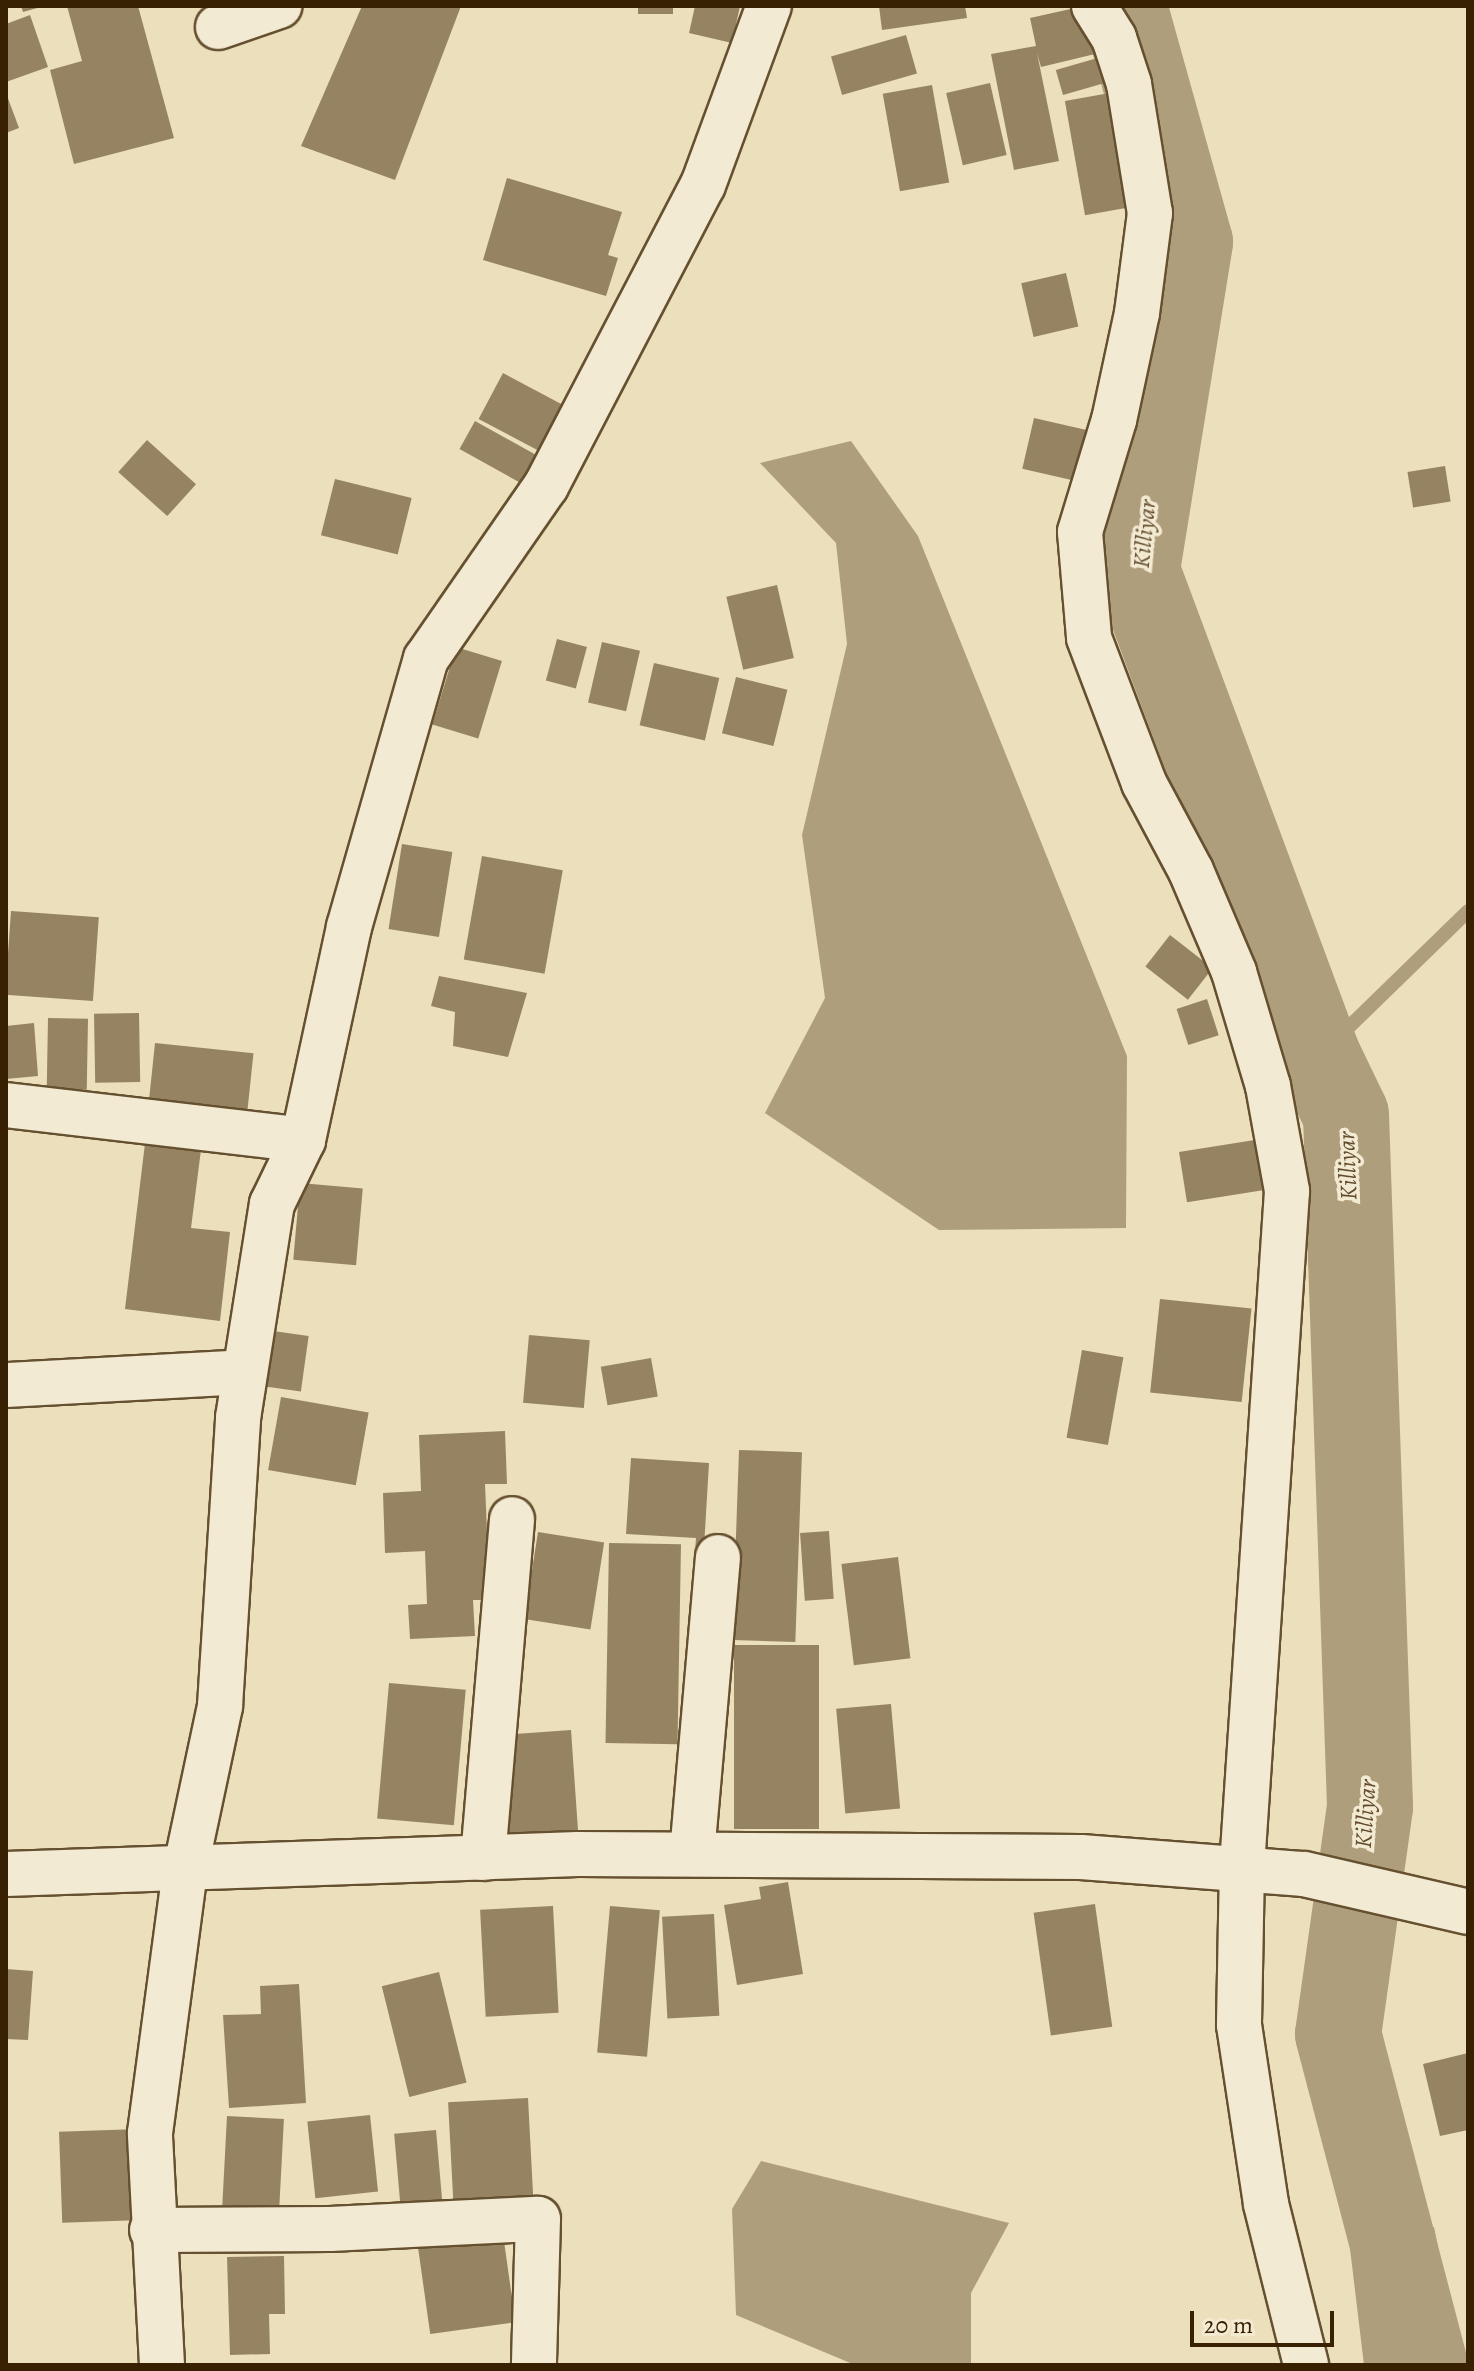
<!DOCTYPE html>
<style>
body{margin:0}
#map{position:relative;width:1474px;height:2371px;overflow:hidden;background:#ecdfbb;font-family:Alegreya,serif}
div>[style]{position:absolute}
.water>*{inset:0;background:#af9e7c}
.stream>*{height:14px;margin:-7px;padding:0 7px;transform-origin:7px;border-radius:7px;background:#af9e7c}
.river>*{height:86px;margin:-43px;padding:0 43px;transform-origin:43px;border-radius:43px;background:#af9e7c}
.building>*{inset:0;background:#968362;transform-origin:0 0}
.roads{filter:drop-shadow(2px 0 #655030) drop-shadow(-2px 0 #655030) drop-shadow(0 2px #655030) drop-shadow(0 -2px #655030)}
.minor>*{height:44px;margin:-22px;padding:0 22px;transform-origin:22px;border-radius:22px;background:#f3ead3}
span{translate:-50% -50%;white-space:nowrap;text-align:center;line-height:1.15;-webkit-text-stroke:7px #f3ead3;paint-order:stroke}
.water-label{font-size:24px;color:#624c2d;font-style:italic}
.frame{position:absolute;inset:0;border:8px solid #382002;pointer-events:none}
.scale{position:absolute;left:1190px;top:2311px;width:144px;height:36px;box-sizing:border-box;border:4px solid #382002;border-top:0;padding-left:10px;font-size:24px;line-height:28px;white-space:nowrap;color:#382002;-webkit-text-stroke:6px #f3ead3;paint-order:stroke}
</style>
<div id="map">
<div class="water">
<i style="clip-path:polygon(851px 441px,918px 536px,1127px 1056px,1126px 1228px,939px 1230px,765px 1113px,825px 998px,802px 835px,847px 644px,836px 543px,760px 463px)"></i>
<i style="clip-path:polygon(761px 2161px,1009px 2223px,971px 2293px,971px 2365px,855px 2365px,736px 2315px,732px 2209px)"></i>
<i style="clip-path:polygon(1434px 2227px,1462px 2365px,1364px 2365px,1348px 2232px)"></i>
</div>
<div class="stream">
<i style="left:1318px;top:1057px;width:209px;rotate:-44.2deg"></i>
</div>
<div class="river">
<i style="left:1124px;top:6px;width:245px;rotate:74.4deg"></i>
<i style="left:1190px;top:242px;width:333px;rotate:99.2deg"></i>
<i style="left:1137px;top:571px;width:519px;rotate:69.57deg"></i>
<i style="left:1318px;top:1057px;width:64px;rotate:64.2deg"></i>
<i style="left:1346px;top:1115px;width:692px;rotate:88.01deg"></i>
<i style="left:1370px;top:1807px;width:229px;rotate:98deg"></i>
<i style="left:1338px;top:2034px;width:342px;rotate:75.3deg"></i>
</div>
<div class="building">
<i style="clip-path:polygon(21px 6px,40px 6px,41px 7px,23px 12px)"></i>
<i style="clip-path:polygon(67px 6px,138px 6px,174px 138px,74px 164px,50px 70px,82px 61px)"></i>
<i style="clip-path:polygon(362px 6px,461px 6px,395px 180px,301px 146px)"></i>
<i style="left:638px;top:6px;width:35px;height:8px"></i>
<i style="clip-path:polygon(695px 6px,740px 6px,732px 43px,689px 33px)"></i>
<i style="clip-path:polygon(879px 6px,965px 6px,967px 18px,882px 30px)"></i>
<i style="clip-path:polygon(1084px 6px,1095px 54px,1041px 67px,1037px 53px,1059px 161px,1014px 170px,991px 54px,1036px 46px,1030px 18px)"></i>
<i style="clip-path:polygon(30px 15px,48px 67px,6px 82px,6px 24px)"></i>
<i style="left:906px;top:35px;width:40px;height:78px;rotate:74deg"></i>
<i style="left:1101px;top:57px;width:26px;height:47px;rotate:74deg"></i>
<i style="left:990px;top:83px;width:74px;height:45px;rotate:77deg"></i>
<i style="left:932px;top:85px;width:99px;height:50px;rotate:80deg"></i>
<i style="left:1121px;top:91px;width:116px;height:57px;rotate:80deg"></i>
<i style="clip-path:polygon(6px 93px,19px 128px,6px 133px)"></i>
<i style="clip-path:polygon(507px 178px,622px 212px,608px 255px,618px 258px,606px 296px,483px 260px)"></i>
<i style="left:1066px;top:273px;width:55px;height:46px;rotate:77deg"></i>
<i style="left:503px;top:373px;width:67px;height:52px;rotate:28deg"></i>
<i style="left:1034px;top:418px;width:55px;height:52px;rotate:13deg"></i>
<i style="left:475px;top:421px;width:72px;height:32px;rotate:29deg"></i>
<i style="left:147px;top:440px;width:66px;height:43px;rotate:42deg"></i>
<i style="left:1445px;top:466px;width:36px;height:38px;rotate:81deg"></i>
<i style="left:335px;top:479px;width:79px;height:58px;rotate:14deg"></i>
<i style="left:777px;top:585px;width:75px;height:52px;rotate:77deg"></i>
<i style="left:557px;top:639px;width:31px;height:43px;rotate:15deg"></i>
<i style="left:602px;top:642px;width:39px;height:62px;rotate:13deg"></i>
<i style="left:456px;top:647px;width:48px;height:81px;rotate:17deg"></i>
<i style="left:654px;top:663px;width:67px;height:64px;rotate:13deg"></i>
<i style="left:736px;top:677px;width:53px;height:58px;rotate:14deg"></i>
<i style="left:402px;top:844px;width:51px;height:86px;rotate:9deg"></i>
<i style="left:482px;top:856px;width:82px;height:105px;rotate:10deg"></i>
<i style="left:11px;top:911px;width:88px;height:84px;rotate:4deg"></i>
<i style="left:1170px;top:935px;width:54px;height:40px;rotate:38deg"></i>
<i style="clip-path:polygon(439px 976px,527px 993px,508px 1057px,453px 1046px,455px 1012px,431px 1006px)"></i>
<i style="left:1207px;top:999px;width:38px;height:32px;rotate:72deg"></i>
<i style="left:139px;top:1013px;width:69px;height:45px;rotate:89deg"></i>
<i style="left:48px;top:1018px;width:40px;height:71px;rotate:1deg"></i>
<i style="clip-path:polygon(34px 1023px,38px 1076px,6px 1079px,6px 1026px)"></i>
<i style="left:155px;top:1043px;width:99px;height:62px;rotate:6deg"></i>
<i style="clip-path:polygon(146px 1135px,202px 1142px,191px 1228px,230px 1232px,220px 1321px,125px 1309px)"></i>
<i style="left:1261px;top:1139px;width:51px;height:83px;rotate:81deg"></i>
<i style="left:300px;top:1183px;width:63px;height:77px;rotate:5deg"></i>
<i style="left:1160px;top:1299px;width:92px;height:94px;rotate:6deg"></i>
<i style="left:273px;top:1331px;width:36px;height:56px;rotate:8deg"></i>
<i style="left:529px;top:1335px;width:61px;height:68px;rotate:5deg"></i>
<i style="left:1082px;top:1350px;width:42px;height:89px;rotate:10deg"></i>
<i style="left:651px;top:1358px;width:39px;height:51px;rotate:80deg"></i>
<i style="left:281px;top:1397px;width:89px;height:74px;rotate:10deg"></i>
<i style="clip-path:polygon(505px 1431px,507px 1484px,485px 1484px,490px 1600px,473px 1600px,475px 1636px,410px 1639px,408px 1605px,427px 1604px,425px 1551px,385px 1553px,383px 1493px,421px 1491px,419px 1435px)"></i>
<i style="left:739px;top:1450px;width:63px;height:190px;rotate:2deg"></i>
<i style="clip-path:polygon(631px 1458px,709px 1463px,701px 1598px,692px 1597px,696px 1538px,626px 1534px)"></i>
<i style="left:829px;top:1531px;width:68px;height:29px;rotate:86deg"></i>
<i style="left:538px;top:1532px;width:67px;height:88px;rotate:9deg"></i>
<i style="left:609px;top:1543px;width:72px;height:200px;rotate:1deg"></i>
<i style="left:898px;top:1557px;width:102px;height:57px;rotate:83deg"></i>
<i style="left:734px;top:1645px;width:85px;height:184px"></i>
<i style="left:389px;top:1683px;width:77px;height:136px;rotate:5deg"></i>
<i style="left:891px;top:1704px;width:105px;height:55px;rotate:85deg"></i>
<i style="left:571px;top:1730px;width:121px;height:68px;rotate:86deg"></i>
<i style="clip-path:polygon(788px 1882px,803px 1974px,737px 1985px,724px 1905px,761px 1899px,759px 1887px)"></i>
<i style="left:1095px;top:1904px;width:124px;height:62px;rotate:82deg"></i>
<i style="left:553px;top:1906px;width:107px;height:73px;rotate:87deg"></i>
<i style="left:610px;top:1906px;width:50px;height:147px;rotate:5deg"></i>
<i style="left:714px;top:1914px;width:102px;height:52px;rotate:87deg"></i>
<i style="clip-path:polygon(6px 1969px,33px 1971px,28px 2040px,6px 2039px)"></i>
<i style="left:439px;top:1972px;width:114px;height:59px;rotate:76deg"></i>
<i style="clip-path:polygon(299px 1984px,306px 2103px,229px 2108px,223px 2015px,261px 2014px,260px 1986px)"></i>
<i style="clip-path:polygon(1468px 2053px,1468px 2130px,1440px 2136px,1423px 2064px)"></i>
<i style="left:528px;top:2098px;width:111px;height:80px;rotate:87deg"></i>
<i style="left:370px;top:2115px;width:77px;height:63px;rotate:84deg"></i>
<i style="left:227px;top:2116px;width:57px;height:99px;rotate:3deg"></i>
<i style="left:139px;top:2129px;width:91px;height:80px;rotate:88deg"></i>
<i style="left:436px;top:2130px;width:75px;height:42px;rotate:85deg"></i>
<i style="left:503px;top:2234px;width:89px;height:86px;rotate:82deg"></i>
<i style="clip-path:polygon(284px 2256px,285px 2314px,269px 2314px,270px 2354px,230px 2355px,227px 2257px)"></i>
</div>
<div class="roads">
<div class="minor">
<i style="left:1094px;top:6px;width:38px;rotate:58deg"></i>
<i style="left:1114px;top:38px;width:48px;rotate:71.9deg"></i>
<i style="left:1129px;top:84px;width:131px;rotate:80.8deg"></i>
<i style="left:1150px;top:213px;width:101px;rotate:97.4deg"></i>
<i style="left:1137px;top:313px;width:109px;rotate:102.1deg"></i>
<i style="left:1114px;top:420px;width:117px;rotate:106.9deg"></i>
<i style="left:1080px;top:532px;width:106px;rotate:85.1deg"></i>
<i style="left:1089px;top:638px;width:155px;rotate:69.2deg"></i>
<i style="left:1144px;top:783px;width:100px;rotate:61.9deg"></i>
<i style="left:1191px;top:871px;width:110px;rotate:66.9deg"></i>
<i style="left:1234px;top:972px;width:119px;rotate:73.4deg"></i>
<i style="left:1268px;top:1086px;width:107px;rotate:79.7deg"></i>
<i style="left:1287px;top:1191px;width:677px;rotate:93.81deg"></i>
<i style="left:1242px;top:1867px;width:158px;rotate:91.1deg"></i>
<i style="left:1239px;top:2025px;width:181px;rotate:81.4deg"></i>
<i style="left:1266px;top:2204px;width:166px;rotate:76deg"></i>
<i style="left:218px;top:27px;width:65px;rotate:-19deg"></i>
<i style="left:6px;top:1105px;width:299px;rotate:6.7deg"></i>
<i style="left:6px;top:1385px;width:239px;rotate:-3.1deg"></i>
<i style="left:692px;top:1854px;width:298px;rotate:-85deg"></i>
<i style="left:483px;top:1858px;width:340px;rotate:-85.1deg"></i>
<i style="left:6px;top:1874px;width:572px;rotate:-2deg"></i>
<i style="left:578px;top:1854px;width:503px;rotate:0.34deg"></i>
<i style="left:1081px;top:1857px;width:224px;rotate:4.4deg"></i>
<i style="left:1304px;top:1874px;width:168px;rotate:13deg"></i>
<i style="left:152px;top:2230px;width:178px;rotate:-0.3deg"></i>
<i style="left:330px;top:2229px;width:208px;rotate:-2.8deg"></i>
<i style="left:538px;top:2219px;width:146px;rotate:91.6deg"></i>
<i style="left:162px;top:2365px;width:232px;rotate:-93deg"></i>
<i style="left:150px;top:2133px;width:264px;rotate:-82.4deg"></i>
<i style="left:185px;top:1871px;width:169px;rotate:-78deg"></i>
<i style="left:220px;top:1706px;width:289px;rotate:-86.4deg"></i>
<i style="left:238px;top:1418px;width:217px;rotate:-81deg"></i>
<i style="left:272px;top:1204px;width:71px;rotate:-64.2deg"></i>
<i style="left:303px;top:1140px;width:218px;rotate:-77.8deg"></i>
<i style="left:349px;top:927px;width:279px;rotate:-74deg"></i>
<i style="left:426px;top:659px;width:211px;rotate:-55.3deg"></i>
<i style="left:546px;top:486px;width:339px;rotate:-62.5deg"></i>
<i style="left:703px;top:185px;width:191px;rotate:-69.8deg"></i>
</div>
</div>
<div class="water-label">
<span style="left:1145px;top:534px;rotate:-84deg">Killiyar</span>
<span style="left:1348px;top:1166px;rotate:-92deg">Killiyar</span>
<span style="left:1366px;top:1814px;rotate:-86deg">Killiyar</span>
</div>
<div class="frame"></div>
<div class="scale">20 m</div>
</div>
